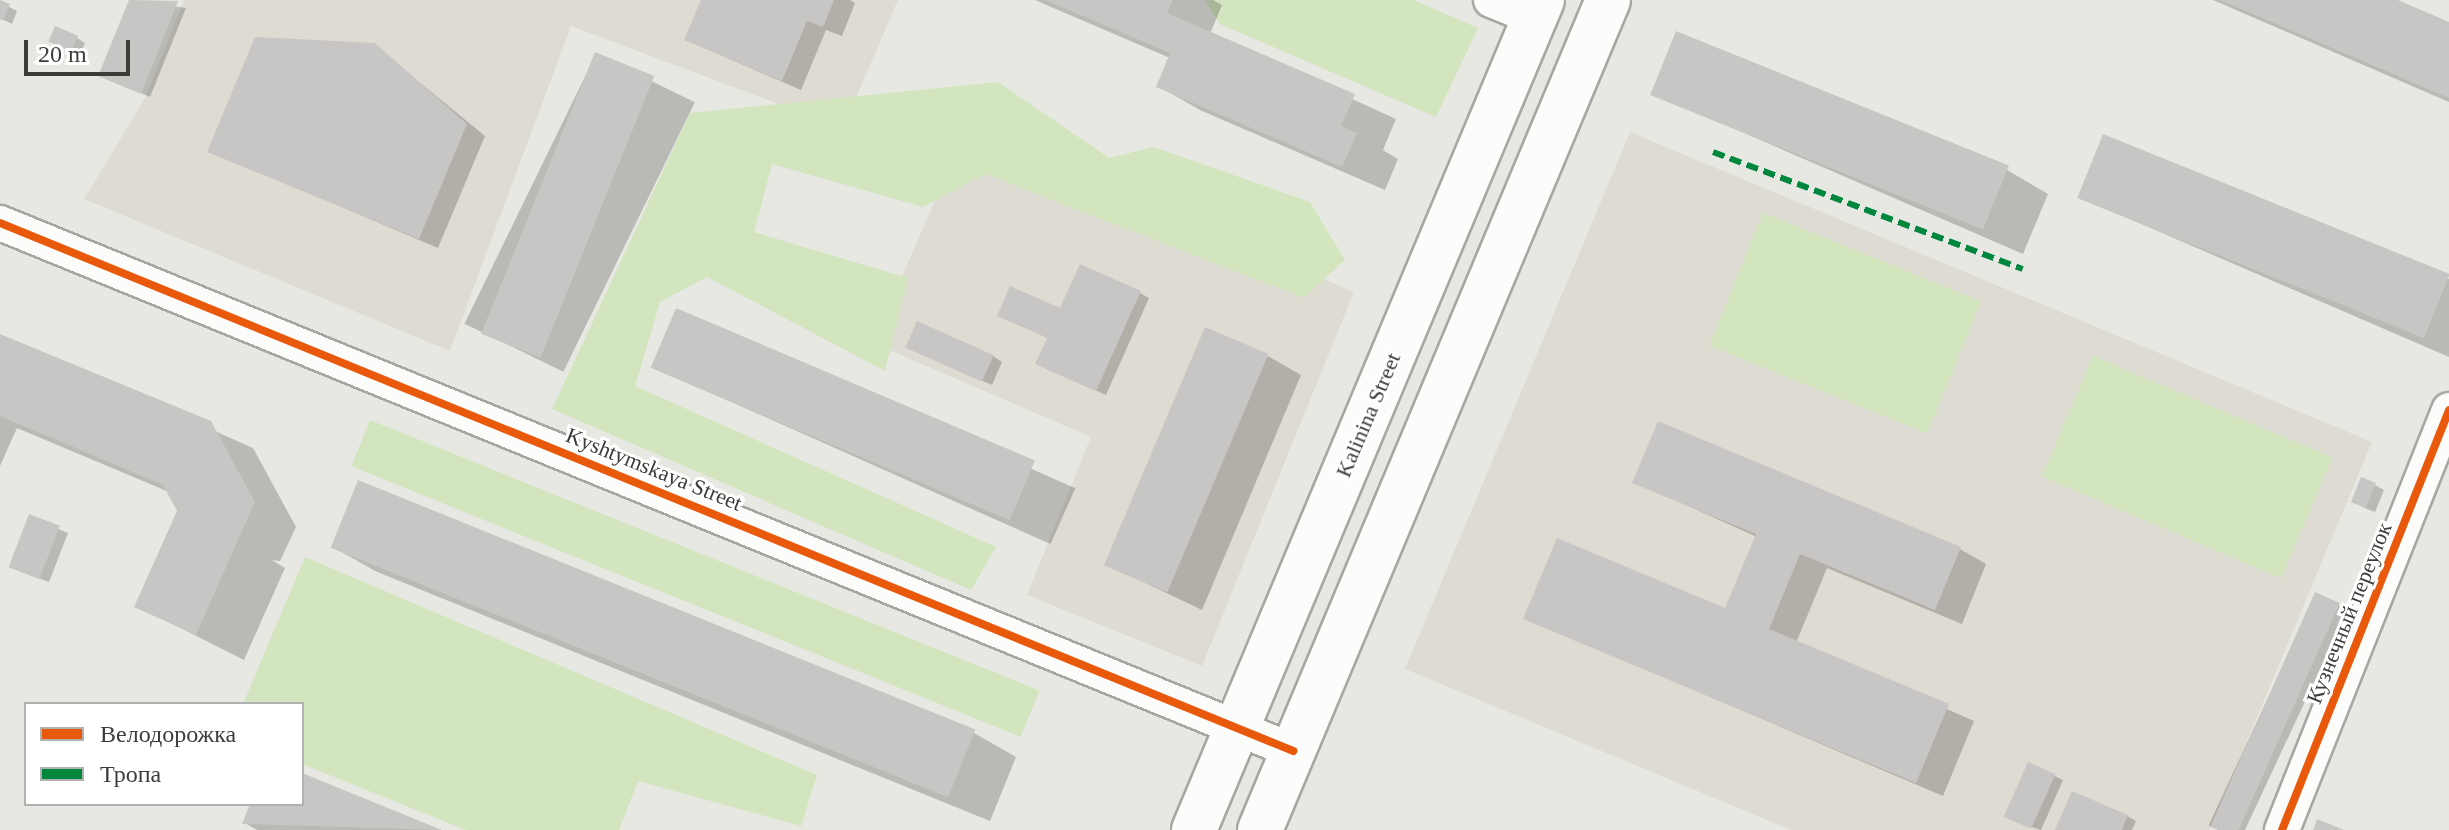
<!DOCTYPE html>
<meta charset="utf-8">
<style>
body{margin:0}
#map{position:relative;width:2449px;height:830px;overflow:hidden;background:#e8e8e3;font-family:Georgia,serif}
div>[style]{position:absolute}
.built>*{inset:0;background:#dedbd2}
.green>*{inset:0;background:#d2e5be;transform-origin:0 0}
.shadow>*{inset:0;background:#0003;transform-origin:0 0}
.building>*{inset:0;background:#c8c6c4;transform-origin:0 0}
.roads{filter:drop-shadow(2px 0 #a7a6a3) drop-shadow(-2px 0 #a7a6a3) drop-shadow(0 2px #a7a6a3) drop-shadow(0 -2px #a7a6a3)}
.street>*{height:34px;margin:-17px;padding:0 17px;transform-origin:17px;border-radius:17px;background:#fcfcfb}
.secondary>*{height:44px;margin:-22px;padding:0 22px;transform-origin:22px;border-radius:22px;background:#fcfcfb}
.quiet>*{height:6px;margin-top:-3px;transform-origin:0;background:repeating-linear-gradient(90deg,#00873e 0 12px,transparent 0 18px)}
.cycleway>*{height:8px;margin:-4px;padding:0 4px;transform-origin:4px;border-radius:4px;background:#e8590c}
span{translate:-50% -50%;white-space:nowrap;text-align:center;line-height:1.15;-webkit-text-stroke:6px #fff;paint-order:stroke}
.street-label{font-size:22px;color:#3d3c39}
.legend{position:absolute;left:24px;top:702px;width:280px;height:104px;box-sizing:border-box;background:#fff;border:2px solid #b1b1b0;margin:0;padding:10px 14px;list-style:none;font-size:24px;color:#3d3c39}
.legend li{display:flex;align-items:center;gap:16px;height:40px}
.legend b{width:40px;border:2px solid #b1b1b0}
.scale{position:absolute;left:24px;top:40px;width:106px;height:36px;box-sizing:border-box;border:4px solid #3d3c39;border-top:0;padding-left:10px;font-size:24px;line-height:28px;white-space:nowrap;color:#3d3c39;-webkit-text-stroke:6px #fff;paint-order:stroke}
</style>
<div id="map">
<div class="built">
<i style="clip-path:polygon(184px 0,898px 0,843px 128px,571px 26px,450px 351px,84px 199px,145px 98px)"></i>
<i style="clip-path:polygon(968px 125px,1354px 292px,1202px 666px,1027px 595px,1091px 437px,873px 343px)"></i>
<i style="clip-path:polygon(1630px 132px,2372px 442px,2210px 830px,1791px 830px,1405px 669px)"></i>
</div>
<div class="green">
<i style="clip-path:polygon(1205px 0,1413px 0,1478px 28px,1436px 117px,1220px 24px)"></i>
<i style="clip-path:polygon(998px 82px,1109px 158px,1154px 147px,1310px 202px,1345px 260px,1304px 298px,985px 174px,923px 207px,772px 164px,754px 232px,908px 278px,885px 371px,707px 277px,660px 302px,635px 386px,996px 547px,971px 590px,552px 409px,690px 113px)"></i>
<i style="left:1763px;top:213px;width:235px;height:143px;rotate:22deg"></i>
<i style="left:2093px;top:356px;width:260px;height:131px;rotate:23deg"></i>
<i style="left:370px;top:420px;width:722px;height:50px;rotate:22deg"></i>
<i style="clip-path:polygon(305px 557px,817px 775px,801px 826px,638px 781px,619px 830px,466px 830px,302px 764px,302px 704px,243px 704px)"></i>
</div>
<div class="shadow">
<i style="clip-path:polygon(131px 0,186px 8px,150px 97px,100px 76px)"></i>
<i style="clip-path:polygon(703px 0,850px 0,855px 3px,842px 36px,826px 30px,801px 90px,686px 40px)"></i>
<i style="clip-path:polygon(1035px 0,1213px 0,1222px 5px,1210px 34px,1396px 119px,1383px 150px,1398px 159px,1385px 190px,1200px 110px,1158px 86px,1170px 58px)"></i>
<i style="clip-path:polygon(2213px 0,2393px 0,2449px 24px,2449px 102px)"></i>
<i style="clip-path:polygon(0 2px,17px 11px,12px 24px,0 18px)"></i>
<i style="clip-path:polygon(77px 38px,85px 43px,80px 55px,59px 46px)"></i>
<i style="clip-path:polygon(374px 45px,485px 136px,438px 248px,210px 151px)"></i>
<i style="left:596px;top:54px;width:110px;height:300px;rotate:26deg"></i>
<i style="clip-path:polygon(1652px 93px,2007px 170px,2048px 194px,2023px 254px)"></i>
<i style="clip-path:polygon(2104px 137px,2449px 279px,2449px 357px,2079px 197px)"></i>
<i style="clip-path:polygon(1140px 293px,1149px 298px,1106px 395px,1047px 369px,1061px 311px)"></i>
<i style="left:677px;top:311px;width:436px;height:61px;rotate:24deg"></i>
<i style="clip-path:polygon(0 336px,253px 448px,296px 527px,280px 561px,272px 560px,285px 568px,244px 660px,137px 606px,179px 511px,169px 492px,17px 428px,0 466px)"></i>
<i style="clip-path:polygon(917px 352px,993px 356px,1002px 362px,992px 385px)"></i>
<i style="clip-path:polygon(1268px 356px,1301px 375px,1202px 610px,1108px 565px)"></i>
<i style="clip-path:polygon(1635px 482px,1960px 549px,1986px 564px,1962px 624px,1827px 568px,1796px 643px,1974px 721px,1943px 796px,1525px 618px,1726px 610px,1757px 537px)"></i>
<i style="clip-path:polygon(359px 483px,974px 733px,1016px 757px,990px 821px,375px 571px,333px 547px)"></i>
<i style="clip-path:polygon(2375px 485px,2384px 490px,2375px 512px,2362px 507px)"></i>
<i style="clip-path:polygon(30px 517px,68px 533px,49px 582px,19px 571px)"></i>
<i style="left:2316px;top:595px;width:35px;height:254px;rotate:25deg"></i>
<i style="clip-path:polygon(2029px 764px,2063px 780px,2041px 830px,2014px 821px)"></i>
<i style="clip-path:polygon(302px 775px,437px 830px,257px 830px,245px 823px,252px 804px,302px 804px)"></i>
<i style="clip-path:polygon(2127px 816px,2136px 821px,2132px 830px,2058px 830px)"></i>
</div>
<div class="building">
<i style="clip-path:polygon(0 0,10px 4px,3px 21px,0 19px)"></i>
<i style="clip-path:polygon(129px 0,178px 1px,141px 94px,98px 76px)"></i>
<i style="clip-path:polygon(701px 0,834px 0,823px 27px,807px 21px,782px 81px,684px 40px)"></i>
<i style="clip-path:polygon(1045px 0,1173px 0,1167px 13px,1355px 94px,1341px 126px,1357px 133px,1342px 167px,1156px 87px,1170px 53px)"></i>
<i style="clip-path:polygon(2220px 0,2398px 0,2449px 22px,2449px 98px)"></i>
<i style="left:55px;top:26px;width:25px;height:17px;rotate:23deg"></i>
<i style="left:1676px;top:31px;width:359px;height:69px;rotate:22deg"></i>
<i style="clip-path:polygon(255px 37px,375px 43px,467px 124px,419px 239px,207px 152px)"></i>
<i style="left:595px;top:52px;width:64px;height:304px;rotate:22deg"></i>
<i style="left:2103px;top:134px;width:374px;height:69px;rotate:22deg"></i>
<i style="clip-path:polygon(1080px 264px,1141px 291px,1096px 391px,1035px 364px,1047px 338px,997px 316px,1010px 286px,1060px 308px)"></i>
<i style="left:676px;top:308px;width:390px;height:65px;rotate:23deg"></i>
<i style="left:917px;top:321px;width:84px;height:29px;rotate:24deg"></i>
<i style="left:1205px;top:327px;width:69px;height:259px;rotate:23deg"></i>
<i style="clip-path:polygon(0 334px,211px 421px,255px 502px,196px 635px,134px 607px,177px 511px,163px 485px,0 416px)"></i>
<i style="clip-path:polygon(1658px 421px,1961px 547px,1935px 610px,1800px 554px,1769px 629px,1949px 704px,1916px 783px,1523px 619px,1557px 538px,1725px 608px,1756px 534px,1632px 483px)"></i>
<i style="left:2361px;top:477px;width:16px;height:27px;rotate:22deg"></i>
<i style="left:358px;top:480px;width:666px;height:73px;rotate:22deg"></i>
<i style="left:29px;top:514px;width:33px;height:57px;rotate:21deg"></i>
<i style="left:2315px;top:592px;width:27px;height:257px;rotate:24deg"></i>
<i style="left:2028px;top:762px;width:30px;height:60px;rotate:24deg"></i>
<i style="clip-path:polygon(302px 773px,442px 830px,242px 824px,250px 804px,302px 804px)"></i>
<i style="clip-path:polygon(2072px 791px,2128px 815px,2122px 830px,2055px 830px)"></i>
<i style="clip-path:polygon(2317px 819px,2344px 830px,2313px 830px)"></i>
</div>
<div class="roads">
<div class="street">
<i style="left:1491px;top:0;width:48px;rotate:22.2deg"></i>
<i style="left:0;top:223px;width:1397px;rotate:22.21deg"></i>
<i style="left:2282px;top:830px;width:452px;rotate:-68.3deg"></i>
</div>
<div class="secondary">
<i style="left:1194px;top:830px;width:900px;rotate:-67.25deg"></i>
<i style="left:1260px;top:830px;width:900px;rotate:-67.25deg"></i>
</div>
</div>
<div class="quiet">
<i style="left:1713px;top:152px;width:331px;rotate:20.7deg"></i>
</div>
<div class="cycleway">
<i style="left:0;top:223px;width:1397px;rotate:22.21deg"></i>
<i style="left:2282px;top:830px;width:452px;rotate:-68.3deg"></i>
</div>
<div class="street-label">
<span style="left:1368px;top:415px;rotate:-67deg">Kalinina Street</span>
<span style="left:654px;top:469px;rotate:22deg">Kyshtymskaya Street</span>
<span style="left:2349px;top:613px;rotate:-68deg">Кузнечный переулок</span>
</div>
<ul class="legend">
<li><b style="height:10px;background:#e8590c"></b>Велодорожка</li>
<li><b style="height:10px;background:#00873e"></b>Тропа</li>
</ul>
<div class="scale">20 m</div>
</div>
